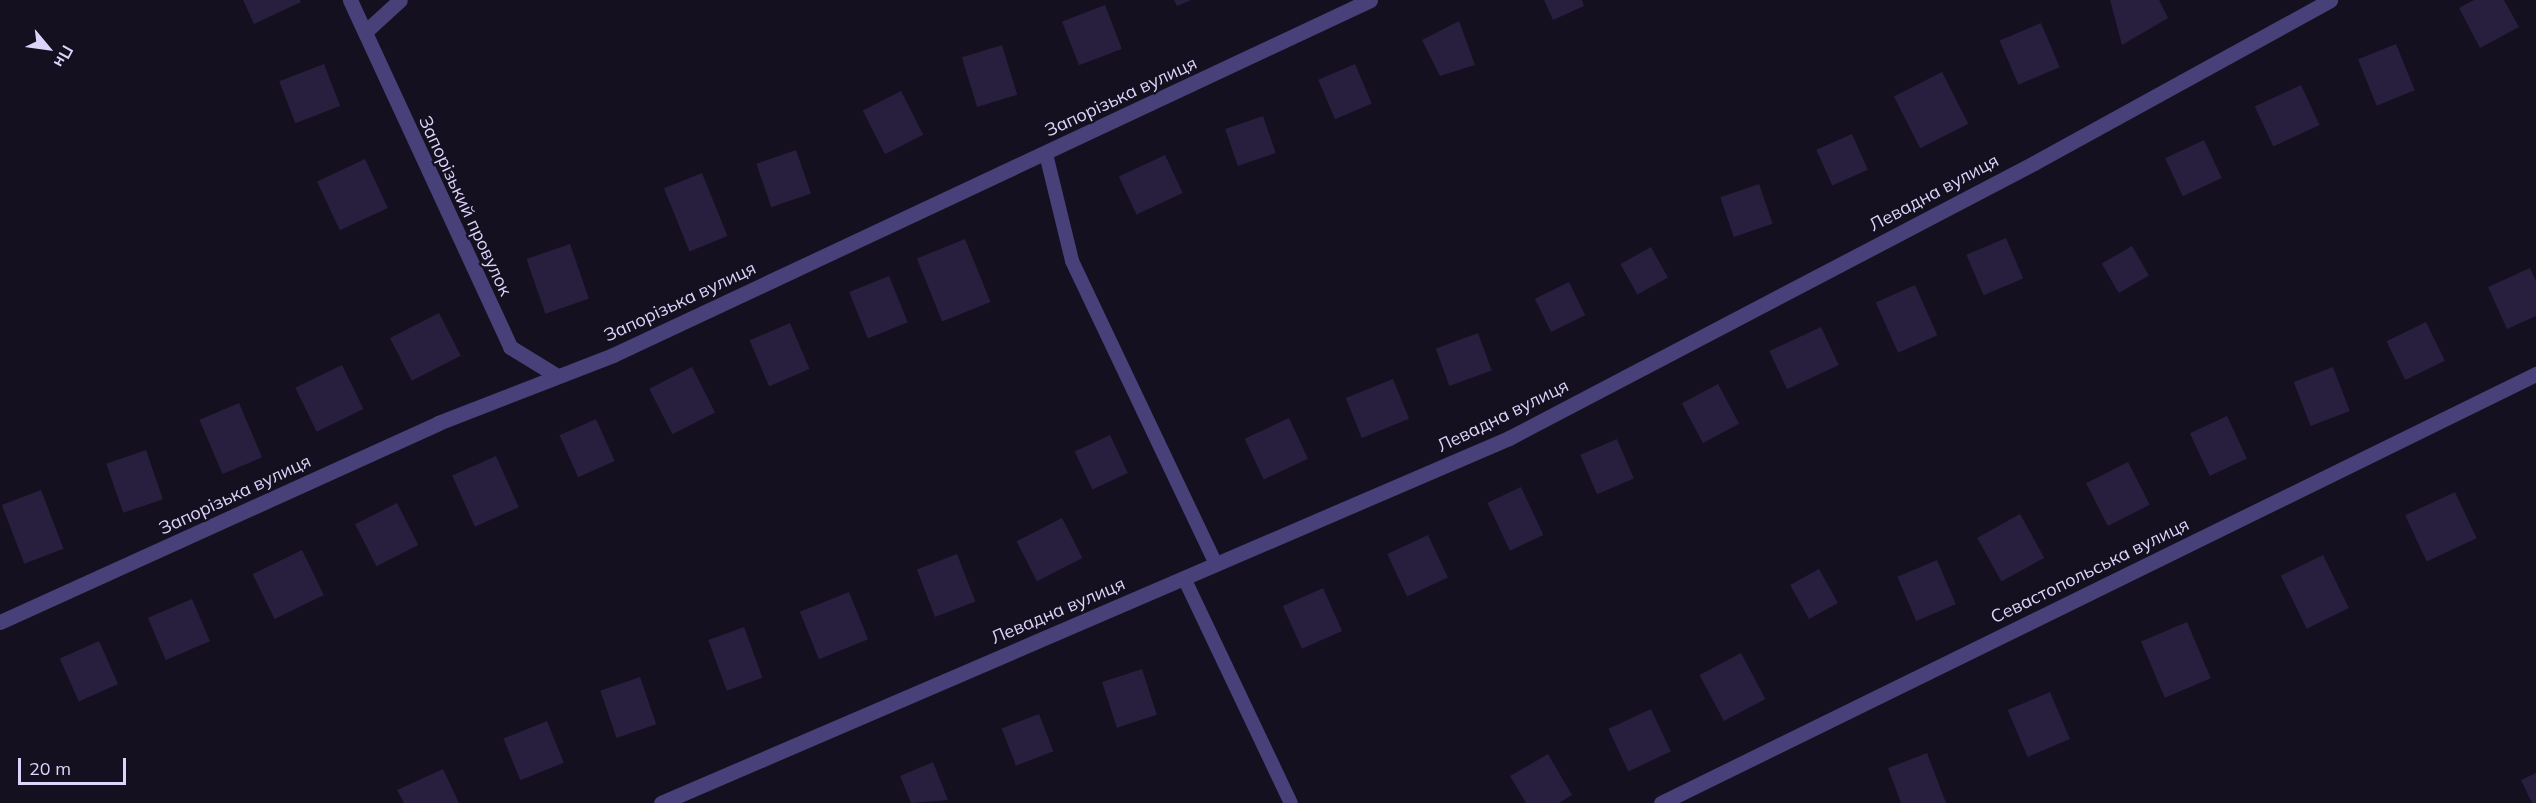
<!DOCTYPE html>
<meta charset="utf-8">
<style>
body{margin:0}
#map{position:relative;width:2536px;height:803px;overflow:hidden;background:#141020;font-family:Mulish,sans-serif}
div>[style]{position:absolute}
.building>*{inset:0;background:#281e3e;transform-origin:0 0}
.lane>*{height:14px;margin:-7px;padding:0 7px;transform-origin:7px;border-radius:7px;background:#484179}
.street>*{height:15px;margin:-7.5px;padding:0 7.5px;transform-origin:7.5px;border-radius:7.5px;background:#484179}
span{translate:-50% -50%;white-space:nowrap;text-align:center;line-height:1.15;-webkit-text-stroke:4.5px #141020;paint-order:stroke}
.street-label{font-size:18px;color:#dcd4fa}
.north{position:absolute;left:18px;top:18px;width:60px;height:60px;-webkit-text-stroke:4px #141020;paint-order:stroke;rotate:119deg;font-size:16px;font-weight:700;line-height:24px;text-align:center;color:#dcd4fa}
.north::after{content:'';display:block;margin:auto;width:21px;height:27px;background:#dcd4fa;clip-path:polygon(50% 0,100% 100%,50% 72%,0 100%)}
.scale{position:absolute;left:18px;top:758px;width:108px;height:27px;box-sizing:border-box;border:3px solid #dcd4fa;border-top:0;padding-left:8px;font-size:18px;line-height:21px;white-space:nowrap;color:#dcd4fa;-webkit-text-stroke:4px #141020;paint-order:stroke}
</style>
<div id="map">
<div class="building">
<i style="clip-path:polygon(243px 0,300px 0,301px 2px,254px 24px)"></i>
<i style="clip-path:polygon(1174px 0,1191px 0,1177px 6px)"></i>
<i style="clip-path:polygon(1544px 0,1582px 0,1584px 6px,1553px 20px)"></i>
<i style="clip-path:polygon(2110px 0,2159px 0,2168px 18px,2122px 45px)"></i>
<i style="clip-path:polygon(2474px 0,2504px 0,2519px 27px,2480px 48px,2459px 8px)"></i>
<i style="left:1105px;top:5px;width:47px;height:46px;rotate:69deg"></i>
<i style="clip-path:polygon(1459px 21px,1475px 65px,1440px 76px,1422px 40px)"></i>
<i style="left:2041px;top:23px;width:48px;height:45px;rotate:67deg"></i>
<i style="left:2396px;top:44px;width:50px;height:41px;rotate:68deg"></i>
<i style="left:1002px;top:45px;width:52px;height:42px;rotate:73deg"></i>
<i style="left:324px;top:64px;width:45px;height:48px;rotate:69deg"></i>
<i style="left:1355px;top:64px;width:43px;height:40px;rotate:67deg"></i>
<i style="left:1942px;top:72px;width:58px;height:54px;rotate:63deg"></i>
<i style="left:2301px;top:85px;width:44px;height:51px;rotate:65deg"></i>
<i style="left:901px;top:91px;width:49px;height:43px;rotate:63deg"></i>
<i style="left:1263px;top:116px;width:39px;height:40px;rotate:71deg"></i>
<i style="left:1852px;top:134px;width:39px;height:39px;rotate:66deg"></i>
<i style="left:2204px;top:140px;width:42px;height:43px;rotate:65deg"></i>
<i style="left:796px;top:150px;width:46px;height:42px;rotate:71deg"></i>
<i style="left:1165px;top:155px;width:42px;height:51px;rotate:65deg"></i>
<i style="left:365px;top:159px;width:54px;height:53px;rotate:65deg"></i>
<i style="left:702px;top:173px;width:68px;height:41px;rotate:68deg"></i>
<i style="left:1759px;top:184px;width:42px;height:41px;rotate:71deg"></i>
<i style="left:2006px;top:238px;width:44px;height:43px;rotate:67deg"></i>
<i style="left:965px;top:239px;width:68px;height:52px;rotate:68deg"></i>
<i style="left:570px;top:244px;width:58px;height:46px;rotate:71deg"></i>
<i style="left:2132px;top:246px;width:34px;height:35px;rotate:60deg"></i>
<i style="left:1651px;top:247px;width:35px;height:35px;rotate:61deg"></i>
<i style="clip-path:polygon(2530px 268px,2536px 281px,2536px 316px,2507px 329px,2488px 287px)"></i>
<i style="left:889px;top:276px;width:50px;height:43px;rotate:68deg"></i>
<i style="left:1569px;top:282px;width:37px;height:38px;rotate:64deg"></i>
<i style="left:1915px;top:285px;width:55px;height:43px;rotate:66deg"></i>
<i style="left:439px;top:313px;width:48px;height:55px;rotate:63deg"></i>
<i style="left:2426px;top:322px;width:43px;height:44px;rotate:64deg"></i>
<i style="left:790px;top:323px;width:50px;height:44px;rotate:67deg"></i>
<i style="left:1821px;top:327px;width:42px;height:57px;rotate:65deg"></i>
<i style="left:1478px;top:333px;width:40px;height:45px;rotate:70deg"></i>
<i style="left:342px;top:365px;width:49px;height:52px;rotate:64deg"></i>
<i style="left:692px;top:367px;width:51px;height:48px;rotate:63deg"></i>
<i style="left:2333px;top:367px;width:47px;height:42px;rotate:69deg"></i>
<i style="left:1393px;top:379px;width:43px;height:51px;rotate:68deg"></i>
<i style="left:1718px;top:384px;width:45px;height:41px;rotate:62deg"></i>
<i style="left:239px;top:403px;width:59px;height:43px;rotate:67deg"></i>
<i style="left:2227px;top:416px;width:47px;height:41px;rotate:65deg"></i>
<i style="left:1289px;top:418px;width:45px;height:49px;rotate:65deg"></i>
<i style="left:596px;top:419px;width:46px;height:40px;rotate:66deg"></i>
<i style="left:1110px;top:435px;width:42px;height:39px;rotate:65deg"></i>
<i style="left:1617px;top:439px;width:43px;height:40px;rotate:67deg"></i>
<i style="left:146px;top:450px;width:52px;height:42px;rotate:71deg"></i>
<i style="left:496px;top:456px;width:56px;height:48px;rotate:66deg"></i>
<i style="left:2128px;top:462px;width:48px;height:47px;rotate:63deg"></i>
<i style="left:1521px;top:487px;width:53px;height:37px;rotate:65deg"></i>
<i style="left:41px;top:490px;width:63px;height:42px;rotate:69deg"></i>
<i style="left:2455px;top:492px;width:51px;height:55px;rotate:65deg"></i>
<i style="left:397px;top:503px;width:47px;height:47px;rotate:63deg"></i>
<i style="left:2020px;top:514px;width:50px;height:49px;rotate:61deg"></i>
<i style="left:1062px;top:518px;width:45px;height:51px;rotate:63deg"></i>
<i style="left:1428px;top:535px;width:47px;height:45px;rotate:65deg"></i>
<i style="left:302px;top:550px;width:50px;height:55px;rotate:64deg"></i>
<i style="left:957px;top:554px;width:51px;height:43px;rotate:69deg"></i>
<i style="left:2323px;top:555px;width:59px;height:47px;rotate:64deg"></i>
<i style="left:1937px;top:560px;width:48px;height:43px;rotate:67deg"></i>
<i style="left:1819px;top:569px;width:39px;height:33px;rotate:61deg"></i>
<i style="left:1323px;top:588px;width:47px;height:44px;rotate:66deg"></i>
<i style="left:849px;top:592px;width:51px;height:53px;rotate:68deg"></i>
<i style="left:192px;top:599px;width:46px;height:48px;rotate:67deg"></i>
<i style="left:2187px;top:622px;width:61px;height:50px;rotate:67deg"></i>
<i style="left:744px;top:627px;width:54px;height:38px;rotate:70deg"></i>
<i style="left:99px;top:641px;width:47px;height:43px;rotate:66deg"></i>
<i style="left:1741px;top:653px;width:52px;height:47px;rotate:62deg"></i>
<i style="left:1142px;top:669px;width:48px;height:42px;rotate:72deg"></i>
<i style="left:640px;top:677px;width:50px;height:42px;rotate:71deg"></i>
<i style="left:2050px;top:692px;width:51px;height:46px;rotate:67deg"></i>
<i style="left:1651px;top:709px;width:47px;height:47px;rotate:65deg"></i>
<i style="left:1039px;top:714px;width:40px;height:40px;rotate:69deg"></i>
<i style="left:547px;top:721px;width:45px;height:47px;rotate:68deg"></i>
<i style="clip-path:polygon(1927px 753px,1946px 803px,1901px 803px,1888px 768px)"></i>
<i style="clip-path:polygon(1548px 754px,1572px 795px,1559px 803px,1526px 803px,1510px 776px)"></i>
<i style="clip-path:polygon(933px 762px,948px 800px,911px 803px,900px 776px)"></i>
<i style="clip-path:polygon(443px 769px,459px 803px,404px 803px,397px 790px)"></i>
<i style="clip-path:polygon(2536px 773px,2536px 803px,2532px 803px,2521px 780px)"></i>
</div>
<div class="lane">
<i style="left:1046px;top:154px;width:110px;rotate:76.3deg"></i>
<i style="left:1072px;top:261px;width:335px;rotate:64.6deg"></i>
<i style="left:1184px;top:578px;width:249px;rotate:64.6deg"></i>
</div>
<div class="street">
<i style="left:350px;top:0;width:382px;rotate:65.2deg"></i>
<i style="left:510px;top:347px;width:52px;rotate:31.5deg"></i>
<i style="left:365px;top:32px;width:47px;rotate:-42.4deg"></i>
<i style="left:0;top:622px;width:481px;rotate:-24.4deg"></i>
<i style="left:438px;top:423px;width:188px;rotate:-21.2deg"></i>
<i style="left:613px;top:355px;width:836px;rotate:-25.12deg"></i>
<i style="left:661px;top:803px;width:923px;rotate:-23.29deg"></i>
<i style="left:1509px;top:438px;width:593px;rotate:-27.65deg"></i>
<i style="left:2034px;top:163px;width:338px;rotate:-28.8deg"></i>
<i style="left:1661px;top:803px;width:975px;rotate:-26.12deg"></i>
</div>
<div class="street-label">
<span style="left:1121px;top:97px;rotate:-25deg">Запорізька вулиця</span>
<span style="left:1934px;top:193px;rotate:-28deg">Левадна вулиця</span>
<span style="left:465px;top:206px;rotate:65deg">Запорізький провулок</span>
<span style="left:680px;top:302px;rotate:-25deg">Запорізька вулиця</span>
<span style="left:1503px;top:416px;rotate:-26deg">Левадна вулиця</span>
<span style="left:235px;top:495px;rotate:-25deg">Запорізька вулиця</span>
<span style="left:2090px;top:571px;rotate:-26deg">Севастопольська вулиця</span>
<span style="left:1058px;top:611px;rotate:-23deg">Левадна вулиця</span>
</div>
<div class="north">Пн</div>
<div class="scale">20 m</div>
</div>
